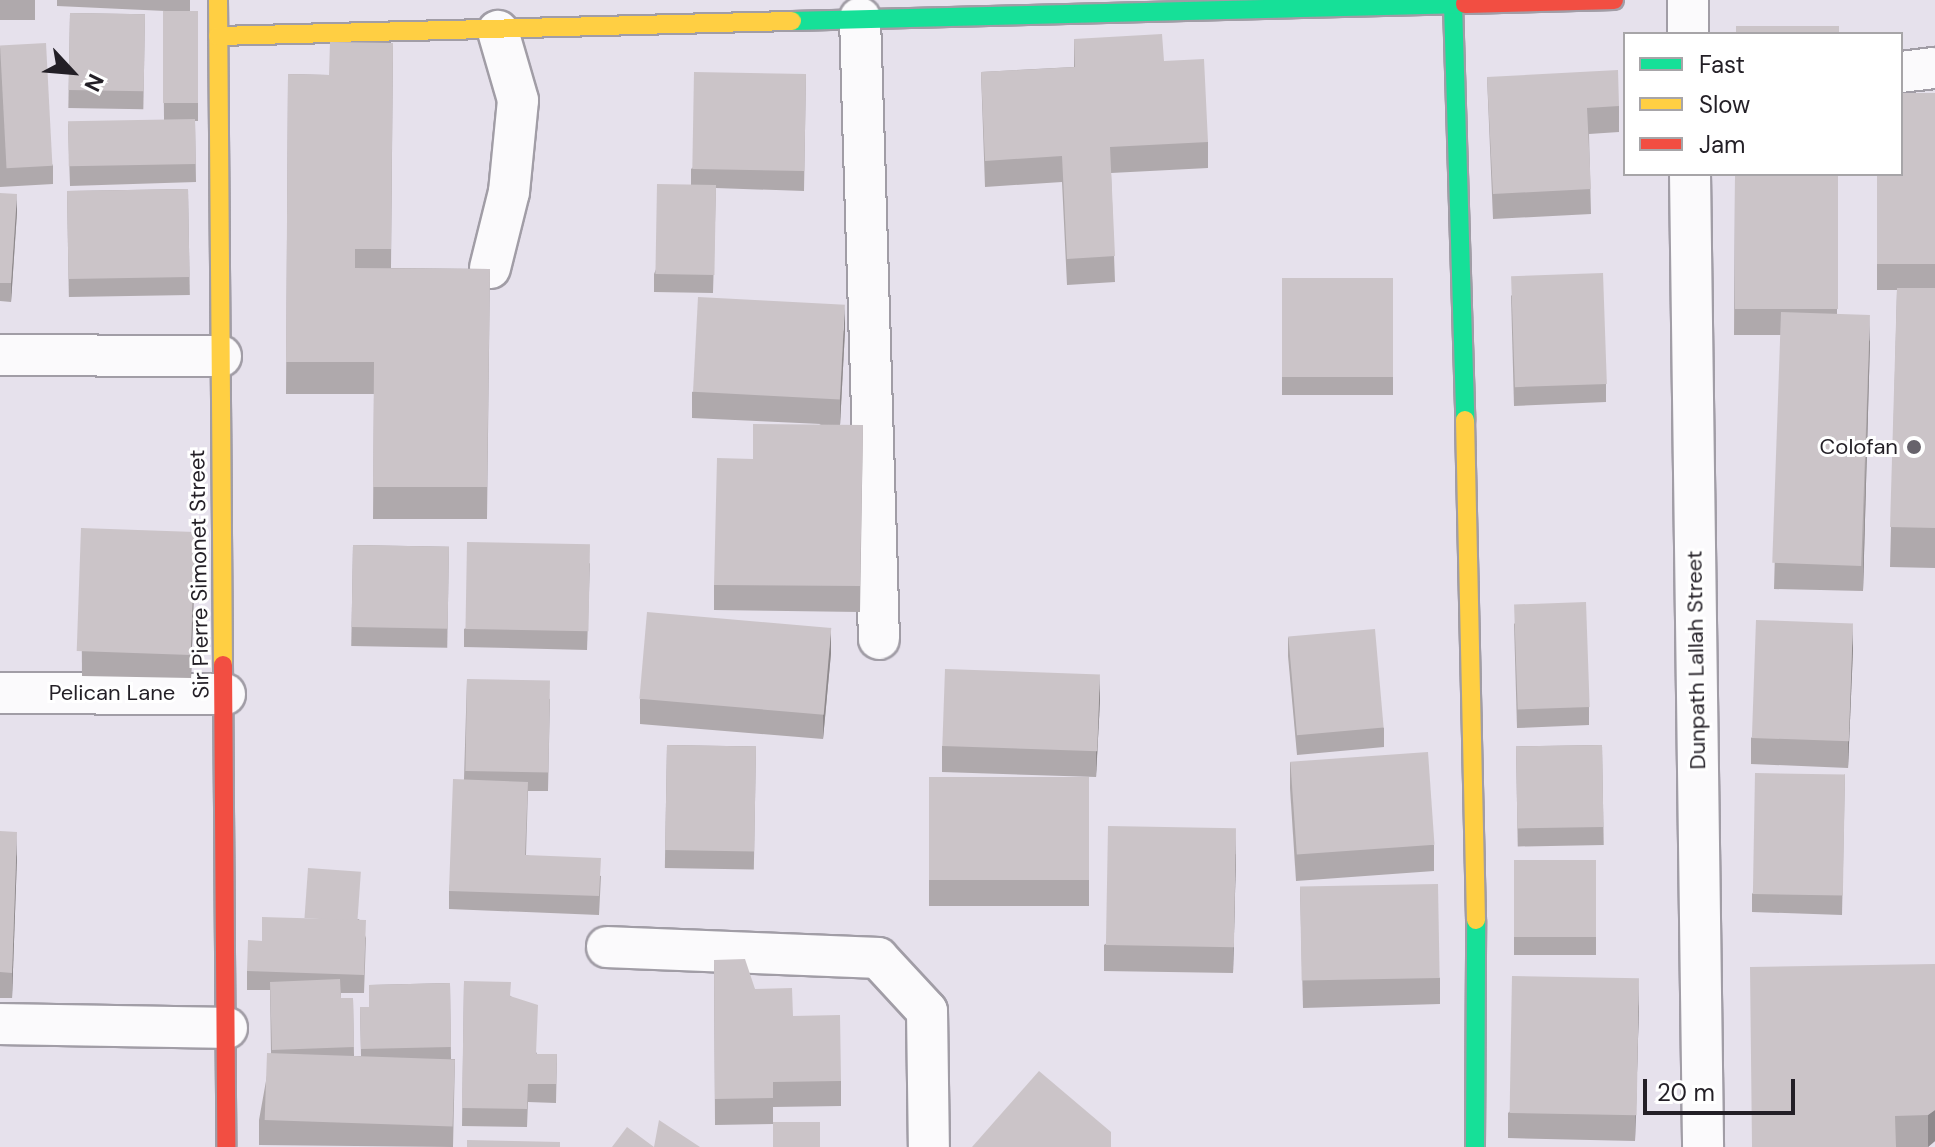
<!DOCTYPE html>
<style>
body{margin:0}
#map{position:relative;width:1935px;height:1147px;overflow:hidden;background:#e6e1ec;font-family:"DM Sans",sans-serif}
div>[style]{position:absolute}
.roads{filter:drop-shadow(2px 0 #a19da6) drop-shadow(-2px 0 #a19da6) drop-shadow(0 2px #a19da6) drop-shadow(0 -2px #a19da6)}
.street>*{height:40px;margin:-20px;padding:0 20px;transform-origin:20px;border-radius:20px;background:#fbfafc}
.fast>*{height:18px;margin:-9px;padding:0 9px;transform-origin:9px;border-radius:9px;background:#16e098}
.slow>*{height:18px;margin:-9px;padding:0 9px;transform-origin:9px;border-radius:9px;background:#ffcf43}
.jam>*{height:18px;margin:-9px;padding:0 9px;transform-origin:9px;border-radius:9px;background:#f24e42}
.wall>*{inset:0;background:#afa9ac;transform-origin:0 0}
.shaded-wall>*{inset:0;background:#8e898c}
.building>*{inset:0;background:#cbc4c8;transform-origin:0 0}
.dots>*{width:22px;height:22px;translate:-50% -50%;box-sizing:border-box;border:4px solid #fff;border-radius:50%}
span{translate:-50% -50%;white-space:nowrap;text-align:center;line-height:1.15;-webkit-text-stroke:6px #fff;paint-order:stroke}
.poi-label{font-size:22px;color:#231f26}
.right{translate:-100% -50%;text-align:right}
.street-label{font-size:22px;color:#231f26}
.legend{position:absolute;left:1623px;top:32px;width:280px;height:144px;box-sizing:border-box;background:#fff;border:2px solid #a7a5a8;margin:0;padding:10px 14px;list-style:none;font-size:24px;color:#231f26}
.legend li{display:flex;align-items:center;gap:16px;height:40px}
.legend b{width:40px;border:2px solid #a7a5a8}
.north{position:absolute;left:32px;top:32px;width:80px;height:80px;-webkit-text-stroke:6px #fff;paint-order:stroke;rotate:116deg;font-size:22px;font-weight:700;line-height:32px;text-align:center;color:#231f26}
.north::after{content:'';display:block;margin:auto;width:28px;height:36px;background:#231f26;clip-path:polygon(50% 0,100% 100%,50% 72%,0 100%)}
.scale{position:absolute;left:1643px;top:1079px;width:152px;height:36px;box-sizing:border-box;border:4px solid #231f26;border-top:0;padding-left:10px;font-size:24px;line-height:28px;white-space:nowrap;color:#231f26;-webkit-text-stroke:6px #fff;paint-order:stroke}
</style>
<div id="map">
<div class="roads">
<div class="street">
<i style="left:1688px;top:0;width:34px;rotate:90deg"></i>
<i style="left:860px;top:18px;width:621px;rotate:88.25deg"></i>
<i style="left:1901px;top:72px;width:34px;rotate:-7deg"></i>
<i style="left:1690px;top:174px;width:973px;rotate:89.23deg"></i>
<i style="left:490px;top:268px;width:78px;rotate:-76deg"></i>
<i style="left:509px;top:192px;width:92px;rotate:-84.4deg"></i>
<i style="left:518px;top:100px;width:72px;rotate:-106.2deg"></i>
<i style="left:0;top:355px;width:221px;rotate:0.3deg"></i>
<i style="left:0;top:693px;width:225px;rotate:0.3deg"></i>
<i style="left:607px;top:947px;width:271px;rotate:2.3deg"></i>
<i style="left:878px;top:958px;width:72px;rotate:47.2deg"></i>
<i style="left:927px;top:1011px;width:136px;rotate:89.2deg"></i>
<i style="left:0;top:1024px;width:227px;rotate:1deg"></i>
</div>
<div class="fast">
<i style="left:1453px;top:4px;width:416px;rotate:88.3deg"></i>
<i style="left:792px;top:21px;width:673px;rotate:-1.45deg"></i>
<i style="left:1475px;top:1147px;width:227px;rotate:-89.7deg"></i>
</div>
<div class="slow">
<i style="left:218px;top:0;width:665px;rotate:89.57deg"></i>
<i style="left:218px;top:36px;width:574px;rotate:-1.5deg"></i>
<i style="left:1465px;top:420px;width:500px;rotate:88.74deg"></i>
</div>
<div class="jam">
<i style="left:1465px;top:4px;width:149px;rotate:-1.5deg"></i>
<i style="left:223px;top:665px;width:482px;rotate:89.6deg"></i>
</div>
</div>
<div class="wall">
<i style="left:0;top:0;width:35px;height:20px"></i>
<i style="clip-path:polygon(57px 0,190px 0,190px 12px,198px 11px,198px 121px,195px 121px,196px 182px,70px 186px,68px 124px,164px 120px,163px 12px,187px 12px,57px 6px)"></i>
<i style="left:70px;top:13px;width:75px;height:95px;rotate:1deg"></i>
<i style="clip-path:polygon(1074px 39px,1164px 61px,1208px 142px,1208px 168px,1111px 173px,1115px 282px,1067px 285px,1062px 182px,985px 187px,981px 72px,1074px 67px)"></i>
<i style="clip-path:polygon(393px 43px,391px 268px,490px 269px,487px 519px,373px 519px,374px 394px,286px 394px,288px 74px,329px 75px)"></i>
<i style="clip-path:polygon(0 46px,53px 166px,53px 184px,0 187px)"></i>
<i style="clip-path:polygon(806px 74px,804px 191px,716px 188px,713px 293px,654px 292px,654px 274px,691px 185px,691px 169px)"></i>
<i style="clip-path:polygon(1487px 77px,1619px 106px,1619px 132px,1589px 134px,1591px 214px,1493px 219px)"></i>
<i style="clip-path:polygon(1935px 93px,1935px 568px,1890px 567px,1897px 290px,1877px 290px,1877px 174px)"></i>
<i style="clip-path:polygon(1735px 174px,1838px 174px,1837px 314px,1870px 341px,1863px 591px,1774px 589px,1781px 335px,1734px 335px)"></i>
<i style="left:188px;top:189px;width:106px;height:121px;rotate:89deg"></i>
<i style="clip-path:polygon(0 193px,17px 212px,11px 302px,0 301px)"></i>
<i style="left:1393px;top:278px;width:117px;height:111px;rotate:90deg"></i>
<i style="clip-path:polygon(1511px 295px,1606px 384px,1606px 402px,1514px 406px)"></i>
<i style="clip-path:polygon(845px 330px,840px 425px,863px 425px,860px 612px,714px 610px,714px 585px,753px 459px,821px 424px,692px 418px,692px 392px)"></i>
<i style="clip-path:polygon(81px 528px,195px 557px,191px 678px,82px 676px)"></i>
<i style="left:353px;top:545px;width:96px;height:101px;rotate:1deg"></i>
<i style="clip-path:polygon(590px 563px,587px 650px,464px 647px,464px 629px)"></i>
<i style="clip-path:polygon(1514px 623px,1589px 707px,1589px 725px,1517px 728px)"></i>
<i style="clip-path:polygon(1288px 637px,1384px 728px,1384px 747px,1297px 755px,1288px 656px)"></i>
<i style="clip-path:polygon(1853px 649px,1848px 768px,1751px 764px,1751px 738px)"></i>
<i style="clip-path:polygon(831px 653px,823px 739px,640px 724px,640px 699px)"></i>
<i style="clip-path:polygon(467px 679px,550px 699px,548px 791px,528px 791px,526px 855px,601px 876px,599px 915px,449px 909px,449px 891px,464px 779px)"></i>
<i style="clip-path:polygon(1100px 700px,1096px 777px,942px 772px,942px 746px)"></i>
<i style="left:667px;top:745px;width:89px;height:123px;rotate:1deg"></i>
<i style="left:1602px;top:745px;width:100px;height:86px;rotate:89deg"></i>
<i style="clip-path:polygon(1290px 762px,1434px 845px,1434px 871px,1296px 881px,1290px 788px)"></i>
<i style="clip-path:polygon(1845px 774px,1842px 915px,1752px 912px,1752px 894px)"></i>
<i style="left:929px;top:777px;width:160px;height:129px"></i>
<i style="clip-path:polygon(0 831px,17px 857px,12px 998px,0 998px)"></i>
<i style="clip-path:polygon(1236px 854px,1233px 973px,1104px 971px,1104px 945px)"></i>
<i style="left:1514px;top:860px;width:82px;height:95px"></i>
<i style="clip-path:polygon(1300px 888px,1440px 978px,1440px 1004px,1303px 1008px)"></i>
<i style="clip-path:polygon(359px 919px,366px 938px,364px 993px,341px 993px,341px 998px,353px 998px,354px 1056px,361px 1056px,360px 1007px,369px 1007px,369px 985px,450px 983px,451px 1059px,455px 1059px,453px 1147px,259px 1145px,259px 1120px,271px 1053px,270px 990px,247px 990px,247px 971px,262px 941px)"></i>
<i style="clip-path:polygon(714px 960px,793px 1016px,841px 1081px,841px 1106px,773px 1107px,773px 1124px,715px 1125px)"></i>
<i style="clip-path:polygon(1935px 964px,1935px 1141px,1928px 1147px,1752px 1147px)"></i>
<i style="clip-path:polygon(464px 981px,511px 996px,537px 1054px,557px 1054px,556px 1103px,528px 1102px,527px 1127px,462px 1126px)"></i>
<i style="clip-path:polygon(1639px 1005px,1635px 1141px,1508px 1138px,1508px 1113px)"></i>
</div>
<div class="shaded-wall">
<i style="clip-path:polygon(17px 194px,17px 212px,11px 302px,11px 283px)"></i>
<i style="clip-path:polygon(845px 304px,845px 330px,840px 425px,840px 400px)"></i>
<i style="clip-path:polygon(1870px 315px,1870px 341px,1863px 591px,1863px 565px)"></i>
<i style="clip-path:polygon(195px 532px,195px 557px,191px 678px,191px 653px)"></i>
<i style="clip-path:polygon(1853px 623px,1853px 649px,1848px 768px,1848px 742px)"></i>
<i style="clip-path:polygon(831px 627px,831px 653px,823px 739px,823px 714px)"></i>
<i style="clip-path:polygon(1100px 674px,1100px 700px,1096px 777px,1096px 752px)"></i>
<i style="clip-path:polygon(1236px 828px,1236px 854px,1233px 973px,1233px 947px)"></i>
<i style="clip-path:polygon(17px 832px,17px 857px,12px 998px,12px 973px)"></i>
<i style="clip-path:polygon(1639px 979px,1639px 1005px,1635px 1141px,1635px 1115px)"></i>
<i style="clip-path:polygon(1935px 1110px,1935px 1141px,1928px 1147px,1928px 1115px)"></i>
</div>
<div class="building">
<i style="left:198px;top:11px;width:92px;height:35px;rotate:90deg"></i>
<i style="left:70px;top:13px;width:75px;height:77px;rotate:1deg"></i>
<i style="left:1736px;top:26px;width:103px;height:8px"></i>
<i style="clip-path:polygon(1162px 34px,1164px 61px,1204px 59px,1208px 142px,1110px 147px,1115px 256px,1067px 259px,1062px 156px,985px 161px,981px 72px,1075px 67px,1074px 39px)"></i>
<i style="clip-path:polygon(330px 42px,393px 43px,391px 249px,355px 249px,355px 268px,490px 269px,487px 487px,373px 487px,374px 362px,286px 362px,288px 74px,329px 75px)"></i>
<i style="left:46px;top:43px;width:123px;height:46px;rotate:87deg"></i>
<i style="clip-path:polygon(1618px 70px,1619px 106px,1587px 108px,1591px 189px,1493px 194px,1487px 77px)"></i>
<i style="left:694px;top:72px;width:112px;height:97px;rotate:1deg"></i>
<i style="clip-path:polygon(1901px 93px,1935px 93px,1935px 264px,1877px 264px,1877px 174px,1901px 174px)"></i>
<i style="left:195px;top:119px;width:45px;height:127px;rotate:89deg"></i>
<i style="left:1735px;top:174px;width:103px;height:135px"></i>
<i style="left:657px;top:184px;width:59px;height:90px;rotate:1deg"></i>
<i style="left:188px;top:189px;width:88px;height:121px;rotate:89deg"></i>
<i style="clip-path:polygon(0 193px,17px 194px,11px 283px,0 283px)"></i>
<i style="left:1603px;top:273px;width:111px;height:92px;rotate:88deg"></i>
<i style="left:1393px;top:278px;width:99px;height:111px;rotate:90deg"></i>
<i style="clip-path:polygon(1897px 288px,1935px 288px,1935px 528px,1890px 527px)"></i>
<i style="left:698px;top:297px;width:147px;height:95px;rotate:3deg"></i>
<i style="left:1781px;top:312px;width:89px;height:251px;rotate:2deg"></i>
<i style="clip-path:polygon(753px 424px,863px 425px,860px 586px,714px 585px,717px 458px,753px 459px)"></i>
<i style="left:81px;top:528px;width:114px;height:123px;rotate:2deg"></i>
<i style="left:467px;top:542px;width:123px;height:87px;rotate:1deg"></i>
<i style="left:353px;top:545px;width:96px;height:82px;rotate:1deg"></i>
<i style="left:1586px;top:602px;width:105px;height:72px;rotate:88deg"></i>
<i style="left:647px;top:612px;width:185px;height:87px;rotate:5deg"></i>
<i style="left:1756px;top:620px;width:97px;height:118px;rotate:2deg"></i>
<i style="left:1375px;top:629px;width:99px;height:87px;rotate:85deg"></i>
<i style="left:945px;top:669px;width:155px;height:77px;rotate:2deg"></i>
<i style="left:467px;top:679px;width:83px;height:92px;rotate:1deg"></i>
<i style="left:667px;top:745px;width:89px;height:105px;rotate:1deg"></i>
<i style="left:1602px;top:745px;width:82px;height:86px;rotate:89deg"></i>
<i style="left:1428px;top:752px;width:93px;height:138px;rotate:86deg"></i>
<i style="left:1755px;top:773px;width:90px;height:121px;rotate:1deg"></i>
<i style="left:929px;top:777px;width:160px;height:103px"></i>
<i style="clip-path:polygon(453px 779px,528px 782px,525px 855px,601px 858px,599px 896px,449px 891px)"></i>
<i style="left:1108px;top:826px;width:128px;height:119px;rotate:1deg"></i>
<i style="clip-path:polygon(0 831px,17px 832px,12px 973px,0 972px)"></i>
<i style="left:1514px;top:860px;width:82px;height:77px"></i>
<i style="left:308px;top:868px;width:53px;height:50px;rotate:4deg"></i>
<i style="left:1438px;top:884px;width:94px;height:138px;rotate:89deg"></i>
<i style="clip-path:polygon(262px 917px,366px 920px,364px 975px,247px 971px,248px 940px,262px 941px)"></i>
<i style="clip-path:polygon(745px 959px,755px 989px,792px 988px,793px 1016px,840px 1015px,841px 1081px,773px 1082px,773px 1098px,715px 1099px,714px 960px)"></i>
<i style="clip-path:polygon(1935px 964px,1935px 1110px,1928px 1115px,1895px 1116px,1896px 1147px,1752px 1147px,1750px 967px)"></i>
<i style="left:1512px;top:976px;width:127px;height:137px;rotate:1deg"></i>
<i style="clip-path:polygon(340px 979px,341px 998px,353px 998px,354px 1047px,272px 1050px,270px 982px)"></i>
<i style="clip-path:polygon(464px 981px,511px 982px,510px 996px,538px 1005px,536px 1054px,557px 1054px,556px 1084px,528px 1084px,527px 1109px,462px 1108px)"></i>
<i style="clip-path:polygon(450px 983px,451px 1047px,361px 1049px,360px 1007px,369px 1007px,369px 985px)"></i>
<i style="left:267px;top:1053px;width:188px;height:67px;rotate:2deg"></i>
<i style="clip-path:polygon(1039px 1071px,1111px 1132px,1111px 1147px,972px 1147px)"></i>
<i style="clip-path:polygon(659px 1120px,700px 1147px,612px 1147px,627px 1127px,654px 1147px)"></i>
<i style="left:820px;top:1122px;width:25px;height:47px;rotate:90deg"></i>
<i style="clip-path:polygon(467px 1140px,560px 1142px,560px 1147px,467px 1147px)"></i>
</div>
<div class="dots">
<i style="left:1914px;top:447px;background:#67636b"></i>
</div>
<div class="poi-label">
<span class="right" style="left:1898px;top:447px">Colofan</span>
</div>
<div class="street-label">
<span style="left:199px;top:574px;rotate:-91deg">Sir Pierre Simonet Street</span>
<span style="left:1696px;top:660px;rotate:-91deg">Dunpath Lallah Street</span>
<span style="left:112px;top:693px">Pelican Lane</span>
</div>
<ul class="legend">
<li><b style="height:10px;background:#16e098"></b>Fast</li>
<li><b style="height:10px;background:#ffcf43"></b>Slow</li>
<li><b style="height:10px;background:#f24e42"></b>Jam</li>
</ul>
<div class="north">N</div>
<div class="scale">20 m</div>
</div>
